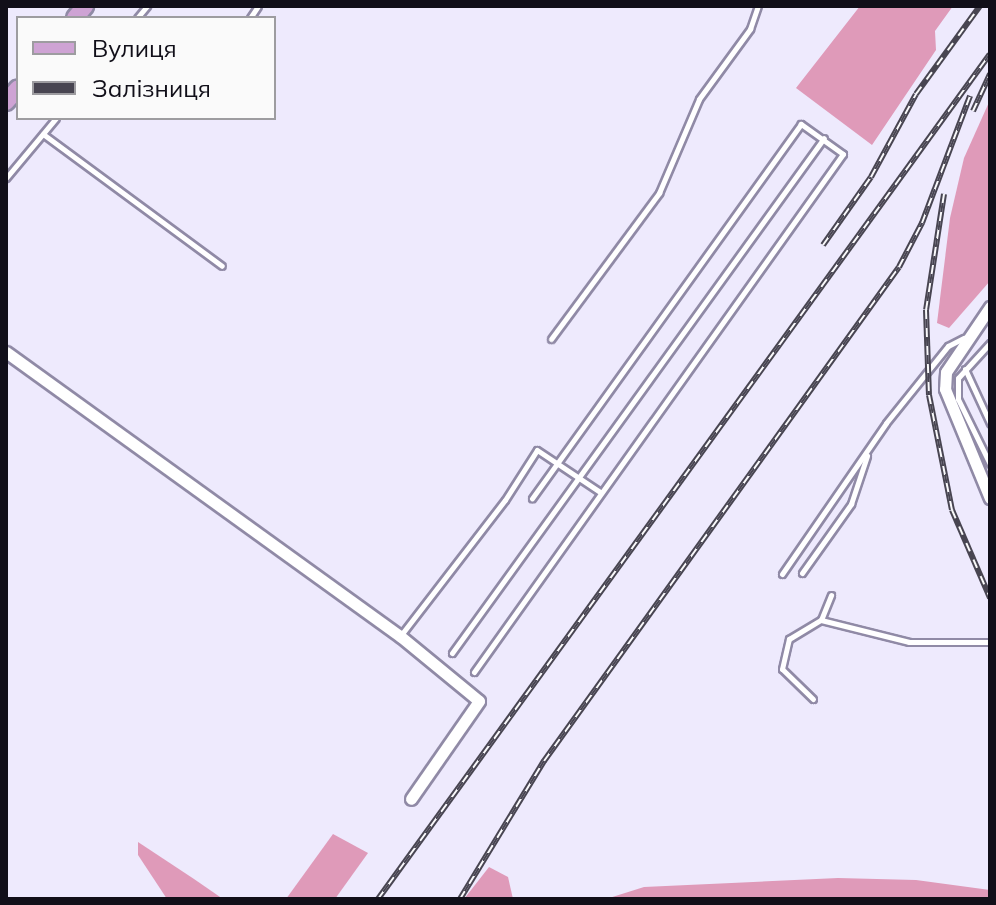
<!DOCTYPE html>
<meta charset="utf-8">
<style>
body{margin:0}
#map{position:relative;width:996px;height:905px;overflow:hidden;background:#eeeafd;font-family:Mulish,sans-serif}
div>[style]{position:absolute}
.forest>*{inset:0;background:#df9ab9}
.roads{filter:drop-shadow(2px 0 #908aa6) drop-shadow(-2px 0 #908aa6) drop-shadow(0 2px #908aa6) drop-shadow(0 -2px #908aa6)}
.service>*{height:5px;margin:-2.5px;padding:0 2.5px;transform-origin:2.5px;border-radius:2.5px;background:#fff}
.minor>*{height:11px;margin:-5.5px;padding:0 5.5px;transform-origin:5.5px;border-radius:5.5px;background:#fff}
.primary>*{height:16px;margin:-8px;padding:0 8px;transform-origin:8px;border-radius:8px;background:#cea3d4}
.rail>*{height:6px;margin-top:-3px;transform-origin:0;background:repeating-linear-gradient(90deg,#fafafa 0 9px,#484551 0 18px);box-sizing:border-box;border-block:2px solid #484551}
span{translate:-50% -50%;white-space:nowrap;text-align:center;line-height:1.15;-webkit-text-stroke:6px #fafafa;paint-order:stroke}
.frame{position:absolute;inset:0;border:8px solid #110f19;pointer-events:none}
.legend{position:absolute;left:16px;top:16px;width:260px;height:104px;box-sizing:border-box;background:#fafafa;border:2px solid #9d9ca0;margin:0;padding:10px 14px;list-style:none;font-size:24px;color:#110f19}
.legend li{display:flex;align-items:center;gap:16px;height:40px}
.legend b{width:40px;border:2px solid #9d9ca0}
</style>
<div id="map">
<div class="forest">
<i style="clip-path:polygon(860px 6px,953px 6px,935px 31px,936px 50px,872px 145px,796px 88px)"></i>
<i style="clip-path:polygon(990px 100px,990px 281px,949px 328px,937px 323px,950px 218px,964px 158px)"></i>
<i style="clip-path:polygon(333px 834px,368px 853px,335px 899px,286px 899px)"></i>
<i style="clip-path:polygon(138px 842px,194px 879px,223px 899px,167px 899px,138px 855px)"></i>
<i style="clip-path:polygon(489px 867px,508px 877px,513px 899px,464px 899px)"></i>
<i style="clip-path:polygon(838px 878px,916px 880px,990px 890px,990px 899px,606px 899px,644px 887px)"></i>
</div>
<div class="roads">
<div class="service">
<i style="left:137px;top:18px;width:16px;rotate:-50deg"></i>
<i style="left:250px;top:18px;width:14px;rotate:-56deg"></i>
<i style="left:43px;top:134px;width:222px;rotate:36.4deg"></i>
<i style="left:6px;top:178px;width:78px;rotate:-50.2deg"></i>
<i style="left:551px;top:339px;width:182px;rotate:-53.5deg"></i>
<i style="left:659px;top:193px;width:102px;rotate:-66.9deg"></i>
<i style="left:699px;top:99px;width:87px;rotate:-53.9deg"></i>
<i style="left:750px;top:29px;width:24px;rotate:-71deg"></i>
<i style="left:990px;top:343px;width:47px;rotate:132.4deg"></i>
<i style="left:958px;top:378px;width:21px;rotate:90deg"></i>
<i style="left:958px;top:399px;width:72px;rotate:63.8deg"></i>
<i style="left:965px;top:369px;width:60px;rotate:65.2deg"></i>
<i style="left:802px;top:573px;width:85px;rotate:-54.6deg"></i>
<i style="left:851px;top:504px;width:51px;rotate:-71.6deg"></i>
<i style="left:782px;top:574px;width:183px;rotate:-55.4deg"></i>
<i style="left:886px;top:423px;width:99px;rotate:-51.2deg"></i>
<i style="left:948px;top:346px;width:18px;rotate:-27deg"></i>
<i style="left:821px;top:620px;width:27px;rotate:-68deg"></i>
<i style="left:401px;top:635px;width:170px;rotate:-52.4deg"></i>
<i style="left:505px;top:500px;width:59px;rotate:-57.4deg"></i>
<i style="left:537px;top:450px;width:76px;rotate:33.7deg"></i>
<i style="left:452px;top:653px;width:635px;rotate:-54.16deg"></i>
<i style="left:474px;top:672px;width:636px;rotate:-54.54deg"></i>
<i style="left:843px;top:154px;width:52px;rotate:-144.5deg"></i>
<i style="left:801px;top:124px;width:461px;rotate:125.7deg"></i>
<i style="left:813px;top:699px;width:43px;rotate:-135.9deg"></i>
<i style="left:782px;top:669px;width:31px;rotate:-77deg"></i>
<i style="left:789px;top:639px;width:37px;rotate:-31deg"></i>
<i style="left:821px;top:620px;width:91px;rotate:14deg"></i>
<i style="left:909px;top:642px;width:81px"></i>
</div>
<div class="minor">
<i style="left:990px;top:307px;width:78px;rotate:124.1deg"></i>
<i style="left:946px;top:372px;width:17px;rotate:93deg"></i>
<i style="left:945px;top:389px;width:118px;rotate:67.6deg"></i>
<i style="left:6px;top:352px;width:486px;rotate:35.8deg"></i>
<i style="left:400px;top:636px;width:102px;rotate:39.4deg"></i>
<i style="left:479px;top:701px;width:119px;rotate:124.8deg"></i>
</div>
<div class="primary">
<i style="left:75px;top:18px;width:16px;rotate:-50deg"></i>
<i style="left:6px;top:102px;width:18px;rotate:-49deg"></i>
</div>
</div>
<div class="rail">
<i style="left:973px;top:111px;width:41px;rotate:-65.3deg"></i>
<i style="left:944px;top:194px;width:117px;rotate:98.8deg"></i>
<i style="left:926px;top:310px;width:85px;rotate:88deg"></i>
<i style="left:929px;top:395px;width:117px;rotate:78.7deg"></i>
<i style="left:952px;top:510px;width:96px;rotate:66.6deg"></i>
<i style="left:823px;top:245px;width:83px;rotate:-54.8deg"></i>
<i style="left:871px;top:177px;width:94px;rotate:-61.5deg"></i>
<i style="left:916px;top:94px;width:109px;rotate:-54deg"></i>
<i style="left:378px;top:899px;width:1043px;rotate:-54.09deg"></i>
<i style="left:460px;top:899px;width:162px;rotate:-58.7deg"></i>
<i style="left:544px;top:761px;width:608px;rotate:-54.3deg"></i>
<i style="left:899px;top:267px;width:50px;rotate:-62.4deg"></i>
<i style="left:922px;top:223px;width:136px;rotate:-69.3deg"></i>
</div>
<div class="frame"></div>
<ul class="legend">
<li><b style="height:10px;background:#cea3d4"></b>Вулиця</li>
<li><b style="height:10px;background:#484551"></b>Залізниця</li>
</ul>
</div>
